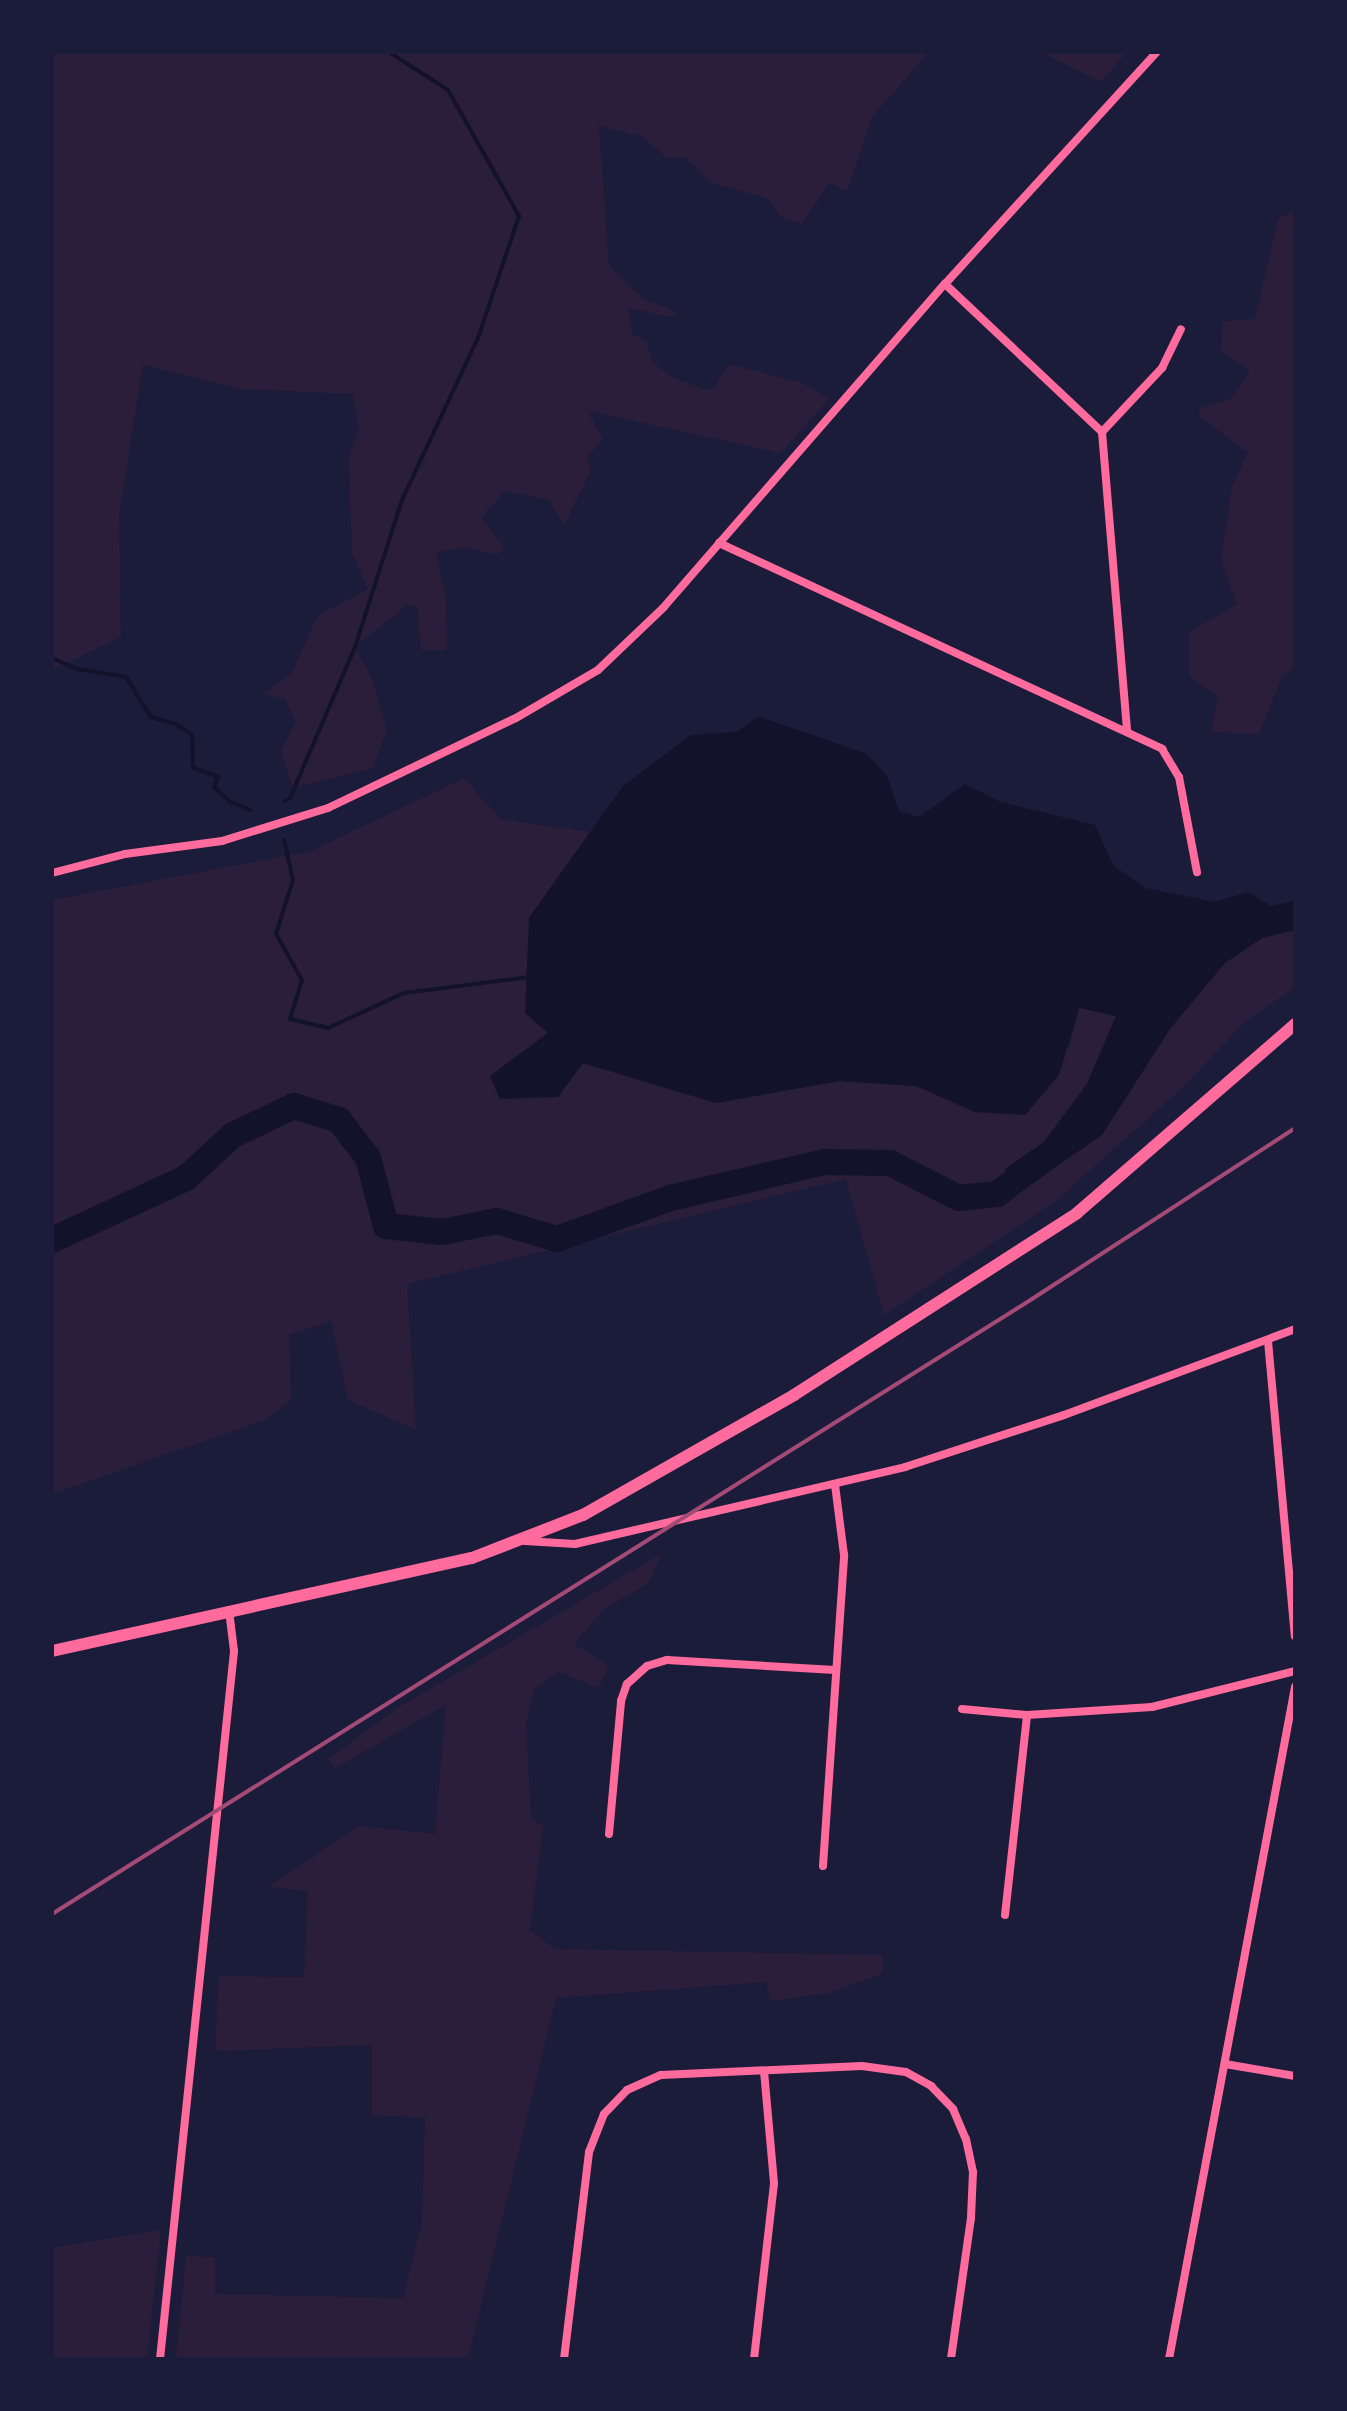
<!DOCTYPE html>
<style>
body{margin:0}
#map{position:relative;width:1347px;height:2411px;overflow:hidden;background:#1b1b3a;font-family:"Golos Text",sans-serif}
div>[style]{position:absolute}
.green>*{inset:0;background:#2a1e3b}
.water>*{inset:0;background:#12122b}
.stream>*{height:4px;margin:-2px;padding:0 2px;transform-origin:2px;border-radius:2px;background:#12122b}
.river>*{height:26px;margin:-13px;padding:0 13px;transform-origin:13px;border-radius:13px;background:#12122b}
.minor>*{height:8px;margin:-4px;padding:0 4px;transform-origin:4px;border-radius:4px;background:#ff6b9d}
.secondary>*{height:12px;margin:-6px;padding:0 6px;transform-origin:6px;border-radius:6px;background:#ff6b9d}
.rail>*{height:4px;margin:-2px;padding:0 2px;transform-origin:2px;border-radius:2px;background:#a44b75}
span{translate:-50% -50%;white-space:nowrap;text-align:center;line-height:1.15;-webkit-text-stroke:8px #1b1b3a;paint-order:stroke}
.frame{position:absolute;inset:0;border:54px solid #1b1b3a;pointer-events:none}
</style>
<div id="map">
<div class="green">
<i style="clip-path:polygon(52px 52px,929px 52px,873px 116px,847px 191px,829px 183px,802px 224px,781px 217px,769px 199px,712px 183px,685px 157px,667px 158px,643px 137px,599px 126px,609px 266px,642px 298px,677px 312px,672px 317px,628px 308px,632px 334px,645px 340px,653px 363px,674px 378px,704px 389px,714px 389px,729px 364px,802px 383px,829px 399px,781px 453px,588px 411px,603px 440px,587px 457px,591px 471px,564px 526px,549px 500px,505px 491px,481px 518px,504px 547px,497px 555px,463px 547px,436px 553px,446px 599px,447px 650px,421px 650px,417px 605px,407px 605px,355px 647px,372px 679px,387px 730px,373px 768px,293px 788px,281px 751px,296px 722px,285px 699px,263px 694px,292px 673px,318px 615px,368px 589px,352px 553px,349px 457px,359px 428px,353px 394px,241px 389px,143px 365px,119px 514px,121px 637px,52px 670px)"></i>
<i style="clip-path:polygon(1040px 52px,1127px 52px,1101px 82px)"></i>
<i style="clip-path:polygon(1295px 211px,1295px 668px,1282px 676px,1259px 734px,1211px 732px,1218px 697px,1189px 676px,1189px 632px,1237px 604px,1221px 561px,1232px 487px,1248px 452px,1198px 416px,1201px 408px,1230px 399px,1250px 372px,1221px 351px,1223px 321px,1255px 319px,1278px 219px)"></i>
<i style="clip-path:polygon(464px 778px,500px 819px,590px 832px,529px 918px,548px 1033px,491px 1076px,558px 1097px,583px 1063px,716px 1103px,839px 1081px,916px 1086px,975px 1112px,1070px 1046px,1079px 1007px,1116px 1016px,1087px 1084px,1044px 1142px,1005px 1169px,1021px 1191px,1225px 963px,1262px 938px,1295px 930px,1295px 987px,1246px 1021px,1182px 1088px,1057px 1200px,884px 1315px,846px 1179px,407px 1284px,416px 1430px,348px 1400px,331px 1321px,289px 1335px,291px 1400px,265px 1420px,52px 1494px,52px 1256px,57px 1254px,52px 1243px,52px 900px,311px 851px)"></i>
<i style="clip-path:polygon(661px 1554px,649px 1583px,605px 1608px,574px 1644px,609px 1666px,598px 1688px,559px 1672px,535px 1689px,526px 1723px,531px 1819px,543px 1826px,530px 1930px,555px 1949px,883px 1955px,883px 1973px,829px 1993px,771px 2001px,766px 1982px,556px 1998px,468px 2359px,176px 2359px,186px 2256px,215px 2257px,215px 2294px,403px 2298px,422px 2222px,425px 2118px,372px 2115px,372px 2045px,215px 2051px,219px 1976px,304px 1977px,308px 1891px,268px 1887px,359px 1826px,435px 1834px,446px 1705px,335px 1768px,328px 1759px,399px 1707px)"></i>
<i style="clip-path:polygon(161px 2230px,147px 2359px,52px 2359px,52px 2248px)"></i>
</div>
<div class="water">
<i style="clip-path:polygon(758px 716px,867px 754px,887px 776px,899px 811px,919px 817px,965px 784px,1000px 802px,1095px 825px,1113px 865px,1145px 888px,1215px 902px,1248px 892px,1271px 906px,1295px 901px,1295px 930px,1262px 938px,1225px 963px,1170px 1029px,1102px 1135px,1021px 1191px,1005px 1169px,1044px 1142px,1087px 1084px,1116px 1016px,1079px 1008px,1059px 1075px,1025px 1115px,975px 1112px,916px 1086px,839px 1081px,716px 1103px,583px 1063px,558px 1097px,500px 1099px,490px 1076px,548px 1033px,525px 1013px,529px 918px,623px 786px,691px 735px,737px 732px)"></i>
</div>
<div class="stream">
<i style="left:52px;top:658px;width:27px;rotate:24deg"></i>
<i style="left:77px;top:669px;width:50px;rotate:9.3deg"></i>
<i style="left:126px;top:677px;width:47px;rotate:58deg"></i>
<i style="left:151px;top:717px;width:26px;rotate:16deg"></i>
<i style="left:176px;top:724px;width:19px;rotate:35deg"></i>
<i style="left:192px;top:735px;width:33px;rotate:88deg"></i>
<i style="left:193px;top:768px;width:26px;rotate:18deg"></i>
<i style="left:218px;top:776px;width:12px;rotate:110deg"></i>
<i style="left:214px;top:787px;width:22px;rotate:43deg"></i>
<i style="left:230px;top:802px;width:22px;rotate:21deg"></i>
<i style="left:285px;top:801px;width:6px;rotate:-31deg"></i>
<i style="left:290px;top:798px;width:164px;rotate:-66.7deg"></i>
<i style="left:355px;top:647px;width:154px;rotate:-72.3deg"></i>
<i style="left:402px;top:500px;width:179px;rotate:-64.9deg"></i>
<i style="left:478px;top:338px;width:129px;rotate:-71.4deg"></i>
<i style="left:519px;top:216px;width:145px;rotate:-119.4deg"></i>
<i style="left:448px;top:90px;width:70px;rotate:-147.2deg"></i>
<i style="left:284px;top:840px;width:41px;rotate:77.3deg"></i>
<i style="left:293px;top:880px;width:57px;rotate:107.5deg"></i>
<i style="left:276px;top:934px;width:53px;rotate:60.5deg"></i>
<i style="left:302px;top:980px;width:41px;rotate:107.1deg"></i>
<i style="left:290px;top:1019px;width:39px;rotate:13deg"></i>
<i style="left:328px;top:1028px;width:84px;rotate:-24.7deg"></i>
<i style="left:404px;top:993px;width:127px;rotate:-7.2deg"></i>
</div>
<div class="river">
<i style="left:52px;top:1240px;width:148px;rotate:-24.8deg"></i>
<i style="left:186px;top:1178px;width:64px;rotate:-42.5deg"></i>
<i style="left:233px;top:1135px;width:68px;rotate:-25.4deg"></i>
<i style="left:294px;top:1106px;width:47px;rotate:17.3deg"></i>
<i style="left:339px;top:1120px;width:48px;rotate:52.7deg"></i>
<i style="left:368px;top:1158px;width:70px;rotate:75.2deg"></i>
<i style="left:386px;top:1226px;width:56px;rotate:6.1deg"></i>
<i style="left:442px;top:1232px;width:56px;rotate:-11.3deg"></i>
<i style="left:497px;top:1221px;width:63px;rotate:16.7deg"></i>
<i style="left:557px;top:1239px;width:120px;rotate:-19.9deg"></i>
<i style="left:670px;top:1198px;width:159px;rotate:-13.1deg"></i>
<i style="left:825px;top:1162px;width:65px;rotate:0.9deg"></i>
<i style="left:890px;top:1163px;width:77px;rotate:26.9deg"></i>
<i style="left:959px;top:1198px;width:38px;rotate:-6deg"></i>
<i style="left:997px;top:1194px;width:54px;rotate:-36.7deg"></i>
</div>
<div class="minor">
<i style="left:945px;top:284px;width:216px;rotate:43.3deg"></i>
<i style="left:1102px;top:432px;width:300px;rotate:85.2deg"></i>
<i style="left:1102px;top:432px;width:88px;rotate:-46.8deg"></i>
<i style="left:1162px;top:368px;width:43px;rotate:-64deg"></i>
<i style="left:719px;top:543px;width:489px;rotate:24.9deg"></i>
<i style="left:1162px;top:749px;width:33px;rotate:59deg"></i>
<i style="left:1179px;top:777px;width:97px;rotate:79.3deg"></i>
<i style="left:52px;top:873px;width:75px;rotate:-14.6deg"></i>
<i style="left:125px;top:854px;width:98px;rotate:-7.6deg"></i>
<i style="left:222px;top:841px;width:111px;rotate:-17.3deg"></i>
<i style="left:328px;top:808px;width:208px;rotate:-25.6deg"></i>
<i style="left:516px;top:718px;width:95px;rotate:-30.3deg"></i>
<i style="left:598px;top:670px;width:90px;rotate:-43.6deg"></i>
<i style="left:663px;top:608px;width:430px;rotate:-49deg"></i>
<i style="left:945px;top:284px;width:314px;rotate:-47.6deg"></i>
<i style="left:1268px;top:1341px;width:296px;rotate:84.8deg"></i>
<i style="left:525px;top:1541px;width:50px;rotate:3.4deg"></i>
<i style="left:575px;top:1544px;width:339px;rotate:-13.1deg"></i>
<i style="left:905px;top:1467px;width:167px;rotate:-18.1deg"></i>
<i style="left:1064px;top:1415px;width:246px;rotate:-20.4deg"></i>
<i style="left:962px;top:1709px;width:65px;rotate:5.3deg"></i>
<i style="left:1027px;top:1715px;width:125px;rotate:-3.7deg"></i>
<i style="left:1152px;top:1707px;width:147px;rotate:-14.1deg"></i>
<i style="left:609px;top:1834px;width:134px;rotate:-84.8deg"></i>
<i style="left:621px;top:1701px;width:18px;rotate:-71deg"></i>
<i style="left:627px;top:1684px;width:27px;rotate:-42deg"></i>
<i style="left:647px;top:1666px;width:21px;rotate:-17deg"></i>
<i style="left:667px;top:1660px;width:168px;rotate:3.4deg"></i>
<i style="left:823px;top:1866px;width:312px;rotate:-86.1deg"></i>
<i style="left:844px;top:1555px;width:71px;rotate:-97.3deg"></i>
<i style="left:1005px;top:1915px;width:201px;rotate:-83.7deg"></i>
<i style="left:1225px;top:2064px;width:71px;rotate:9.7deg"></i>
<i style="left:160px;top:2359px;width:712px;rotate:-84.03deg"></i>
<i style="left:234px;top:1651px;width:41px;rotate:-97deg"></i>
<i style="left:564px;top:2359px;width:209px;rotate:-83.1deg"></i>
<i style="left:589px;top:2152px;width:41px;rotate:-68.5deg"></i>
<i style="left:604px;top:2114px;width:33px;rotate:-46deg"></i>
<i style="left:627px;top:2090px;width:37px;rotate:-24deg"></i>
<i style="left:661px;top:2075px;width:201px;rotate:-2.6deg"></i>
<i style="left:862px;top:2066px;width:44px;rotate:7.8deg"></i>
<i style="left:906px;top:2072px;width:29px;rotate:29deg"></i>
<i style="left:931px;top:2086px;width:32px;rotate:46deg"></i>
<i style="left:953px;top:2109px;width:33px;rotate:67deg"></i>
<i style="left:966px;top:2139px;width:34px;rotate:78deg"></i>
<i style="left:973px;top:2172px;width:46px;rotate:92.5deg"></i>
<i style="left:971px;top:2218px;width:142px;rotate:98.1deg"></i>
<i style="left:754px;top:2359px;width:177px;rotate:-83.5deg"></i>
<i style="left:774px;top:2183px;width:111px;rotate:-95.1deg"></i>
<i style="left:1169px;top:2359px;width:684px;rotate:-79.38deg"></i>
</div>
<div class="secondary">
<i style="left:52px;top:1651px;width:430px;rotate:-12.5deg"></i>
<i style="left:472px;top:1558px;width:119px;rotate:-21.2deg"></i>
<i style="left:583px;top:1515px;width:243px;rotate:-29.6deg"></i>
<i style="left:794px;top:1395px;width:336px;rotate:-32.7deg"></i>
<i style="left:1077px;top:1213px;width:289px;rotate:-40.9deg"></i>
</div>
<div class="rail">
<i style="left:52px;top:1914px;width:1157px;rotate:-32.11deg"></i>
<i style="left:1032px;top:1299px;width:314px;rotate:-33deg"></i>
</div>
<div class="frame"></div>
</div>
